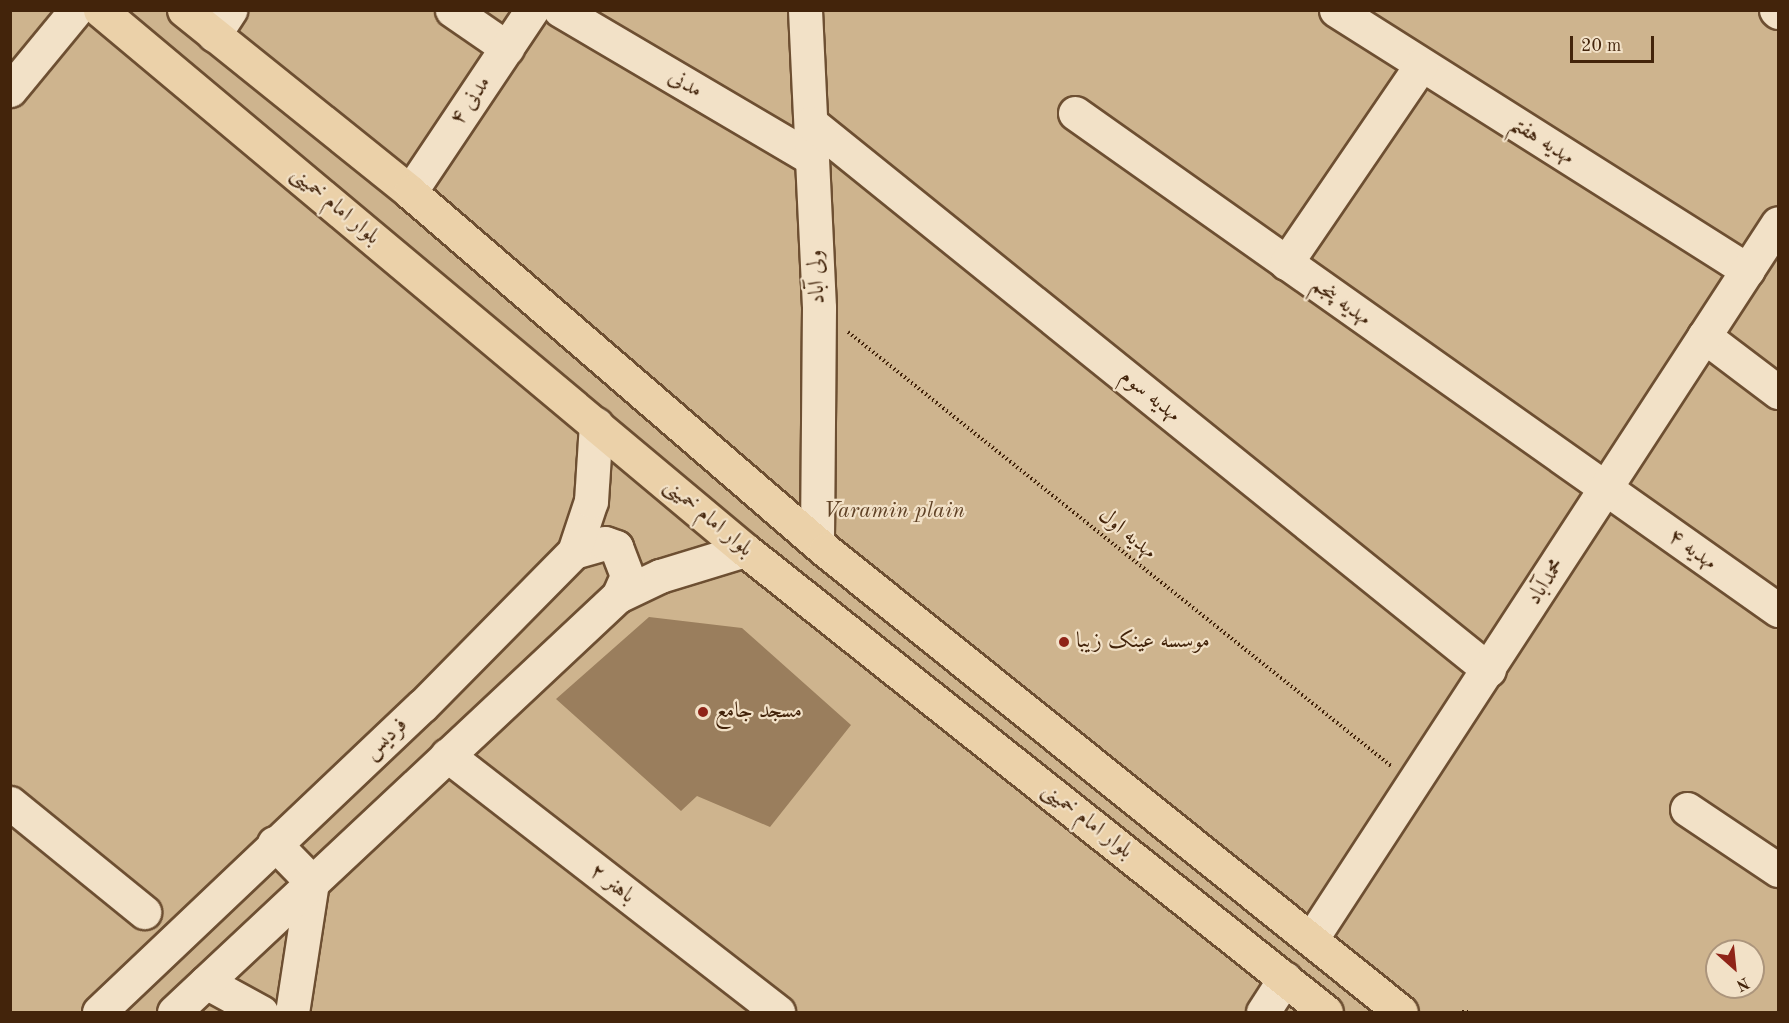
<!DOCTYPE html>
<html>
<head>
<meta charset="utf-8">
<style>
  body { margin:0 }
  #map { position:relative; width:1789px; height:1023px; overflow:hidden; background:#ebd1a9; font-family:"Old Standard TT",Amiri,serif }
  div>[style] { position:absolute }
  .green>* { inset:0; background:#ceb48e }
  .building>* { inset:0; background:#9a7e5d }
  .path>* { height:4px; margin-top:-2px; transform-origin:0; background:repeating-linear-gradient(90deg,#43240b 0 1.5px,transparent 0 4.5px) }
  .roads { filter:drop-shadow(2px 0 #6d4f32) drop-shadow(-2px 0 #6d4f32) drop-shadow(0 2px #6d4f32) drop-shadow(0 -2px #6d4f32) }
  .minor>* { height:33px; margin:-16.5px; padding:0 16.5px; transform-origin:16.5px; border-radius:16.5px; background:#f2e1c7 }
  .major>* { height:33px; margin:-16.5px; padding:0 16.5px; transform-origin:16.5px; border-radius:16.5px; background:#ebd1a9 }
  .dots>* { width:16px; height:16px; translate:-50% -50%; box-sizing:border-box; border:3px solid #f2e1c7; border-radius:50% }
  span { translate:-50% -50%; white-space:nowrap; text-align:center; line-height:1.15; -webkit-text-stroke:4.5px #f2e1c7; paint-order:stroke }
  .street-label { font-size:22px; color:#43240b }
  .park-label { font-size:22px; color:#5f4125; font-style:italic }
  .poi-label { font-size:22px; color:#43240b }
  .left { translate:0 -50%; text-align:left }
  .frame { position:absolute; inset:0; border:12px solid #43240b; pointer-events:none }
  .north { position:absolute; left:1705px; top:939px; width:60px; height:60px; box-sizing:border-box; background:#f2e1c7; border:2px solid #ac957c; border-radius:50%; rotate:153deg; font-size:16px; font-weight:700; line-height:24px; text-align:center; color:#43240b }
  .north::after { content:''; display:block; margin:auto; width:21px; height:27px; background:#8f2418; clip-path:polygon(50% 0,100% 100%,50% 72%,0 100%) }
  .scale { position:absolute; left:1570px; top:36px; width:84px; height:27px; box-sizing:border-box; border:3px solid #43240b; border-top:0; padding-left:8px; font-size:18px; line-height:21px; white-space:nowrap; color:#43240b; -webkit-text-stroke:4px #f2e1c7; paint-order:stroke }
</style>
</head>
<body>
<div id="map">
  <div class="green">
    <i style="clip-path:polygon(evenodd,10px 11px,1778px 11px,1778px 1012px,11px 1012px,10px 11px,1717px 951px,1753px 951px,1753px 987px,1717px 987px,1717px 951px)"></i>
  </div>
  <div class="building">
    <i style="clip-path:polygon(649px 617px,742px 628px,851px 725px,770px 827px,697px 796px,681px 811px,556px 699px)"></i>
  </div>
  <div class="path">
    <i style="left:848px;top:332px;width:695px;rotate:38.63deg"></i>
    <i style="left:1462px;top:1012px;width:6px"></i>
  </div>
  <div class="roads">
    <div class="minor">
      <i style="left:452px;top:10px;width:67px;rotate:34.6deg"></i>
      <i style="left:560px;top:10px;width:291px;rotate:30.5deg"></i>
      <i style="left:805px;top:10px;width:298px;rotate:87.3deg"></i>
      <i style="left:819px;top:308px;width:235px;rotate:90.5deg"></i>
      <i style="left:1336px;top:10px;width:487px;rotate:32.3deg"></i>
      <i style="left:1776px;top:10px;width:3px;rotate:45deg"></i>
      <i style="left:214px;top:35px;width:30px;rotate:-57deg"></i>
      <i style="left:10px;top:90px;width:104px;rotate:-50.5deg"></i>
      <i style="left:1075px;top:113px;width:861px;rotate:35.26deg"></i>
      <i style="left:811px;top:123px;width:871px;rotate:38.9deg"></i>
      <i style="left:410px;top:192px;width:219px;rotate:-56.2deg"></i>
      <i style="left:1286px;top:263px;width:240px;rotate:-55.7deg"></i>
      <i style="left:1704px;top:336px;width:93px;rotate:37.1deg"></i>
      <i style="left:574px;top:552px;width:32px;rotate:-16deg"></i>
      <i style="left:605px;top:543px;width:12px;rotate:20deg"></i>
      <i style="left:616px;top:547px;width:31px;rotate:69deg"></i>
      <i style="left:627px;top:576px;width:22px;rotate:114deg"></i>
      <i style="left:447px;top:755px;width:419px;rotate:37.8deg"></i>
      <i style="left:10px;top:803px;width:173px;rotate:39.1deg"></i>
      <i style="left:1687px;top:809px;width:110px;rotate:33.8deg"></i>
      <i style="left:274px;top:843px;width:54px;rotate:45.7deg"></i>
      <i style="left:312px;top:882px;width:132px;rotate:98.7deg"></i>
      <i style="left:1312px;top:938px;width:853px;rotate:-56.91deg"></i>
      <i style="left:206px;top:982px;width:63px;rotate:28.6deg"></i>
      <i style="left:99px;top:1012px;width:445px;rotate:-43.5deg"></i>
      <i style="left:422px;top:706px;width:216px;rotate:-45.4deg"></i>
      <i style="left:574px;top:552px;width:54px;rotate:-71.6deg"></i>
      <i style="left:591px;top:501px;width:77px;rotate:-86.3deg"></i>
      <i style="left:174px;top:1012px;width:608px;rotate:-43.14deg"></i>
      <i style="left:618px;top:596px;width:47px;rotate:-25.5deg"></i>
      <i style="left:660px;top:576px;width:89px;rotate:-17deg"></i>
      <i style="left:1263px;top:1012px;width:40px;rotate:-57.1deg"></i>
    </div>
    <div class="major">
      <i style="left:100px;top:10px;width:841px;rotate:39.94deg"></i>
      <i style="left:745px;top:550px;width:742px;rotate:38.49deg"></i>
      <i style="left:184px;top:10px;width:290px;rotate:38.8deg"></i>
      <i style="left:410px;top:192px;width:548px;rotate:40.78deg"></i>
      <i style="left:825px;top:550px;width:738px;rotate:38.73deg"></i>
    </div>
  </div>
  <div class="dots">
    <i style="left:1064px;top:642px;background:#8f2418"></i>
    <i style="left:703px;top:712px;background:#8f2418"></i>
  </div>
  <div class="street-label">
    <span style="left:685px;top:84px;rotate:30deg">مدنی</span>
    <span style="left:471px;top:101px;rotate:-56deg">مدنی ۴</span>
    <span style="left:1542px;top:141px;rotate:32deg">مهدیه هفتم</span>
    <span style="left:335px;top:206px;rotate:40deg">بلوار امام خمینی</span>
    <span style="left:817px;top:277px;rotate:-93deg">ولی آباد</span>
    <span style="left:1341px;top:302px;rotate:35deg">مهدیه پنجم</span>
    <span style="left:1150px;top:396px;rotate:39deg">مهدیه سوم</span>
    <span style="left:708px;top:518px;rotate:40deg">بلوار امام خمینی</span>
    <span style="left:1127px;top:534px;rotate:39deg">مهدیه اول</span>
    <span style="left:1692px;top:550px;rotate:35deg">مهدیه ۴</span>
    <span style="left:1546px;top:582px;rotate:-57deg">محمدآباد</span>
    <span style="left:386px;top:739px;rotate:-43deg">فردیس</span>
    <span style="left:1087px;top:821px;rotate:38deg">بلوار امام خمینی</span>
    <span style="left:612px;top:884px;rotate:38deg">باهنر ۲</span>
  </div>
  <div class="park-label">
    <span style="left:894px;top:512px">Varamin plain</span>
  </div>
  <div class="poi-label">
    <span class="left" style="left:1076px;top:642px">موسسه عینک زیبا</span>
    <span class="left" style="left:715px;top:712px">مسجد جامع</span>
  </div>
  <div class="frame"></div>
  <div class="north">N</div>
  <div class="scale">20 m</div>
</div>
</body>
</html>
